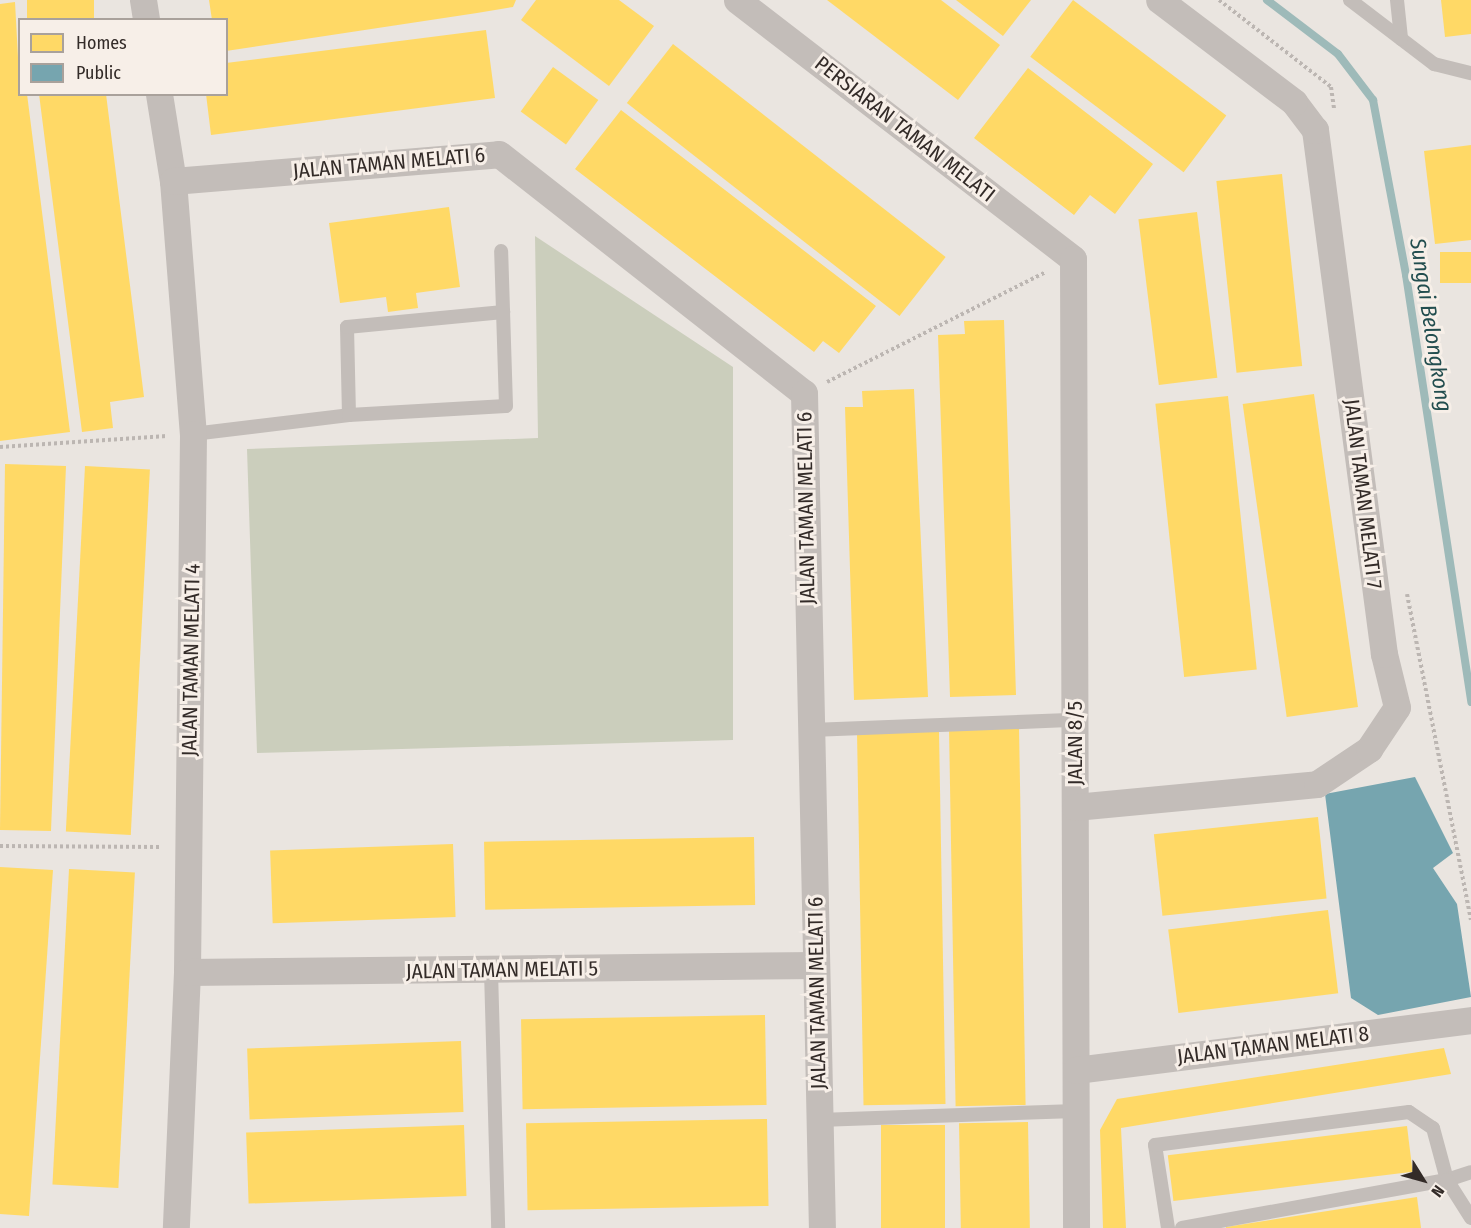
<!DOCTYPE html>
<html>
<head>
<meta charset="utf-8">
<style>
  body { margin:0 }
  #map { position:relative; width:1471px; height:1228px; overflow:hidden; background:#eae5e0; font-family:"Fira Sans Condensed",sans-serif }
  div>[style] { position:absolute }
  .green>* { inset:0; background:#cbcebc }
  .homes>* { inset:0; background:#ffd966; transform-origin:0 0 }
  .public>* { inset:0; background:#76a5af }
  .stream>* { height:8px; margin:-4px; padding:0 4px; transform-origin:4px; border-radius:4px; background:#9ebab9 }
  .path>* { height:4px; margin-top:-2px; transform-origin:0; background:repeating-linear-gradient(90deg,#bcb6b2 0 3px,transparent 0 6px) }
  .lane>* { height:14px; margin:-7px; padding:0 7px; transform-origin:7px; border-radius:7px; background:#c3bdb9 }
  .street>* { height:27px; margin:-13.5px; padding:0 13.5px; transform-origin:13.5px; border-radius:13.5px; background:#c3bdb9 }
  span { translate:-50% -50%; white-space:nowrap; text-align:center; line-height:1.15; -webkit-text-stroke:6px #f7efe8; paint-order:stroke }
  .street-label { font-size:21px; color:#332b28 }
  .water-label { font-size:22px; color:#234e4f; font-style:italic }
  .legend { position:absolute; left:18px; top:18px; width:210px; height:78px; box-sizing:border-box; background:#f7efe8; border:2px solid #a9a19b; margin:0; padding:8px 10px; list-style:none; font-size:18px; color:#332b28 }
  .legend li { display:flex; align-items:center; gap:12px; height:30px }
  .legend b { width:30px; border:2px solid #a9a19b }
  .north { position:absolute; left:1393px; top:1150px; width:60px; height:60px; -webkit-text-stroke:4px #f7efe8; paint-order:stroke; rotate:127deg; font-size:16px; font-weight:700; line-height:24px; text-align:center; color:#332b28 }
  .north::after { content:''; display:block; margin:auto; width:21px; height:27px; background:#332b28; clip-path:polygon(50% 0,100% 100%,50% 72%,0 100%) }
</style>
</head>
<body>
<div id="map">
  <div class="green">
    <i style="clip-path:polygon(535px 236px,733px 367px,733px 740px,257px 753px,247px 449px,538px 438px)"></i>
  </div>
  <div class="homes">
    <i style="left:27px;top:0;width:67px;height:20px"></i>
    <i style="clip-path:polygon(209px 0,516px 0,513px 7px,477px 13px,226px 51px,226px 20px,212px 20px)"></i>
    <i style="clip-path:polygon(536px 0,619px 0,654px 26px,609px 86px,521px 20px)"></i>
    <i style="clip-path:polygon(827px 0,941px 0,1000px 45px,958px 100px)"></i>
    <i style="clip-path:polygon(956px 0,1031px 0,1003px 36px)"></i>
    <i style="left:1073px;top:0;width:192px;height:71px;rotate:37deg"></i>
    <i style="clip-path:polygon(1441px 0,1471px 0,1471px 34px,1445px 37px)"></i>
    <i style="clip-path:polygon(15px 2px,20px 94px,27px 94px,70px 432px,0 441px,0 4px)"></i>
    <i style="clip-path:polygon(486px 30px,495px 98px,211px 135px,206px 94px,226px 94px,226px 63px)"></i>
    <i style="left:673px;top:44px;width:346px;height:75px;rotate:38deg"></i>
    <i style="left:553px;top:67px;width:56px;height:55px;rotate:36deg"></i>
    <i style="clip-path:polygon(1028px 68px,1153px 164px,1115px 214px,1090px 195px,1074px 215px,974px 138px)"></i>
    <i style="clip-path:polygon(39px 94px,106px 94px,144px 397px,110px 402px,113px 428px,82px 432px)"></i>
    <i style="clip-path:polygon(621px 110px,876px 306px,839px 353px,823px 341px,814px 352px,575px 169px)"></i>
    <i style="clip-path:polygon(1471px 145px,1471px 240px,1435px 244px,1424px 151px)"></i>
    <i style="left:1282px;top:174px;width:193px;height:66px;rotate:84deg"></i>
    <i style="clip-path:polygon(449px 207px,460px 287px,416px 293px,418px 308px,388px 312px,386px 297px,340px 303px,329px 223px)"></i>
    <i style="left:1197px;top:212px;width:167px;height:59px;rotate:83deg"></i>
    <i style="left:1471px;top:252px;width:31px;height:31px;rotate:90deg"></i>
    <i style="clip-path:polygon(1004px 320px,1016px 695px,950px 697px,938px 335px,965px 334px,964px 321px)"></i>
    <i style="clip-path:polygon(914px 389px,928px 697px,854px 700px,845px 407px,863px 407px,862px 391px)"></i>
    <i style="left:1314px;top:394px;width:316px;height:72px;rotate:82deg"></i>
    <i style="left:1228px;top:396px;width:275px;height:73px;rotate:84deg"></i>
    <i style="clip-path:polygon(5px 464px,66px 466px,51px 831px,0 830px)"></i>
    <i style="left:85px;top:466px;width:65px;height:366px;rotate:3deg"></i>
    <i style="left:1019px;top:727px;width:378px;height:70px;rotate:89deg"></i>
    <i style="left:939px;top:731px;width:373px;height:82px;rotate:89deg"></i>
    <i style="left:1318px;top:817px;width:82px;height:165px;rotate:84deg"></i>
    <i style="left:754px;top:837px;width:68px;height:270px;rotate:89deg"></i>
    <i style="left:453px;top:844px;width:73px;height:183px;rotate:88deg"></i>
    <i style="clip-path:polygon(0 867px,53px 870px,29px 1216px,0 1214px)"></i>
    <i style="left:69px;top:869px;width:66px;height:316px;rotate:3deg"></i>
    <i style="left:1328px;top:910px;width:84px;height:161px;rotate:83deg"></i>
    <i style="left:765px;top:1015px;width:90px;height:244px;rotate:89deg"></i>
    <i style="left:461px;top:1041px;width:71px;height:214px;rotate:88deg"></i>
    <i style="clip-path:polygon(1444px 1048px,1451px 1074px,1121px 1128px,1126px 1228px,1103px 1228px,1100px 1130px,1117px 1099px)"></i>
    <i style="left:767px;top:1119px;width:87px;height:241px;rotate:89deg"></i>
    <i style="left:1028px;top:1122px;width:106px;height:69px;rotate:89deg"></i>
    <i style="left:464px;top:1125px;width:71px;height:218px;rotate:88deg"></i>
    <i style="left:881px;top:1125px;width:64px;height:103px"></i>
    <i style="left:1407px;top:1126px;width:46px;height:241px;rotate:83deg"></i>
    <i style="clip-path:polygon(1417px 1197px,1421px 1228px,1226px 1228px,1226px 1227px)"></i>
  </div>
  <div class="public">
    <i style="clip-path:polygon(1415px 777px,1453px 853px,1433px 868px,1457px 904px,1471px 997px,1378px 1015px,1351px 998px,1325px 794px)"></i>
  </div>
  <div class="stream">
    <i style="left:1267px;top:0;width:89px;rotate:37.3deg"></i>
    <i style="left:1338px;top:54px;width:58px;rotate:52.7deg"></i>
    <i style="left:1373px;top:100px;width:178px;rotate:79.3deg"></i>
    <i style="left:1406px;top:275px;width:432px;rotate:81.3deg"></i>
  </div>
  <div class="path">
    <i style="left:1219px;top:0;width:142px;rotate:37.8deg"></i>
    <i style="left:1331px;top:87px;width:22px;rotate:82deg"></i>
    <i style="left:827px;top:382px;width:245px;rotate:-26.7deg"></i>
    <i style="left:0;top:447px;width:167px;rotate:-3.8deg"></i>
    <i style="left:1407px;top:594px;width:332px;rotate:78.9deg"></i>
    <i style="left:0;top:846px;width:161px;rotate:0.4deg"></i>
  </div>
  <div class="lane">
    <i style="left:1350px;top:0;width:106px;rotate:37.3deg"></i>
    <i style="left:1434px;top:64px;width:38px;rotate:14deg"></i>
    <i style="left:1397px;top:0;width:39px;rotate:84deg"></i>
    <i style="left:349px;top:415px;width:88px;rotate:-91.3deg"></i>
    <i style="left:347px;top:327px;width:157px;rotate:-5.5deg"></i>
    <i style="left:193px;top:434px;width:157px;rotate:-6.9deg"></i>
    <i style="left:349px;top:415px;width:157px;rotate:-3.3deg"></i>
    <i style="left:506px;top:406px;width:155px;rotate:-91.8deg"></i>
    <i style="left:811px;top:730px;width:264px;rotate:-2.2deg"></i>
    <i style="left:491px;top:971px;width:257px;rotate:88.4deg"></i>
    <i style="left:819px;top:1120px;width:257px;rotate:-2deg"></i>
    <i style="left:1168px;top:1228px;width:84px;rotate:-98.9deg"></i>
    <i style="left:1155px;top:1145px;width:256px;rotate:-7.4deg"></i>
    <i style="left:1409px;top:1112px;width:29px;rotate:34deg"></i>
    <i style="left:1433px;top:1128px;width:54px;rotate:74.9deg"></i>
    <i style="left:1447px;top:1180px;width:25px;rotate:-18deg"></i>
    <i style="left:1182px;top:1228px;width:269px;rotate:-10.3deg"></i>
    <i style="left:1447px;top:1180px;width:45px;rotate:57.7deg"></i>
  </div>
  <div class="street">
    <i style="left:143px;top:0;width:20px;rotate:81deg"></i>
    <i style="left:737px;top:0;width:424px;rotate:37.6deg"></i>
    <i style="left:1073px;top:259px;width:969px;rotate:89.82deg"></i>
    <i style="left:159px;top:94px;width:88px;rotate:80.9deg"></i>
    <i style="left:173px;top:181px;width:254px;rotate:85.5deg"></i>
    <i style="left:193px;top:434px;width:538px;rotate:90.64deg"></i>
    <i style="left:187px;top:972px;width:256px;rotate:92.5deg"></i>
    <i style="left:173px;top:181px;width:327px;rotate:-4.7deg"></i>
    <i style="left:499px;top:154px;width:387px;rotate:38.1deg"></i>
    <i style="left:804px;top:393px;width:835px;rotate:88.77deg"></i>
    <i style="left:1075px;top:807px;width:243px;rotate:-5.4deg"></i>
    <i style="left:1317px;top:784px;width:63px;rotate:-33.9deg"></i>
    <i style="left:1369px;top:749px;width:50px;rotate:-56.3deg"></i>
    <i style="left:1397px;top:707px;width:55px;rotate:-103.8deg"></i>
    <i style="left:1384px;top:654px;width:529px;rotate:-97.5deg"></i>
    <i style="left:1315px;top:130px;width:35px;rotate:-127deg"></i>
    <i style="left:1294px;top:102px;width:169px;rotate:-142.9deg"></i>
    <i style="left:187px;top:972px;width:629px;rotate:-0.64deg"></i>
    <i style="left:1076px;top:1070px;width:398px;rotate:-7.2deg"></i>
  </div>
  <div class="street-label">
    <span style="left:905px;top:129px;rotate:38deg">PERSIARAN TAMAN MELATI</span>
    <span style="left:389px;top:163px;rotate:-5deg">JALAN TAMAN MELATI 6</span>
    <span style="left:1363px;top:494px;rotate:83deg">JALAN TAMAN MELATI 7</span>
    <span style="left:806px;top:508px;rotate:-91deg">JALAN TAMAN MELATI 6</span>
    <span style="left:191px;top:660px;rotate:-89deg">JALAN TAMAN MELATI 4</span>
    <span style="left:1075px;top:743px;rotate:-90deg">JALAN 8/5</span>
    <span style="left:502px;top:970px;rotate:-1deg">JALAN TAMAN MELATI 5</span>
    <span style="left:817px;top:993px;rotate:-91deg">JALAN TAMAN MELATI 6</span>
    <span style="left:1273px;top:1045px;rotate:-7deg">JALAN TAMAN MELATI 8</span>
  </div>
  <div class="water-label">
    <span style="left:1431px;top:325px;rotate:81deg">Sungai Belongkong</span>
  </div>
  <ul class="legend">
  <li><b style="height:16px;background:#ffd966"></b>Homes</li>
  <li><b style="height:16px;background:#76a5af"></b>Public</li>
  </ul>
  <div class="north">N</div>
</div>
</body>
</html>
